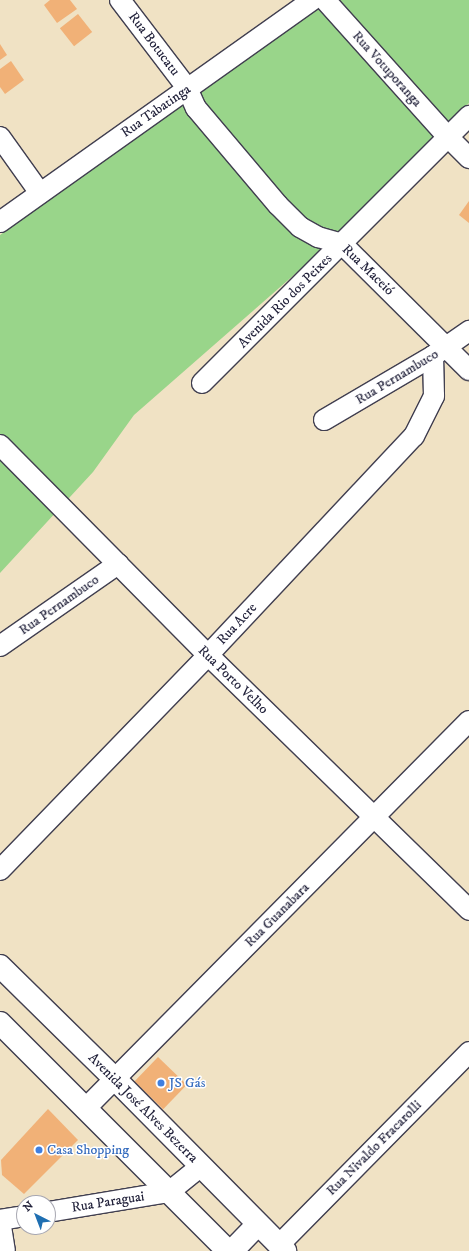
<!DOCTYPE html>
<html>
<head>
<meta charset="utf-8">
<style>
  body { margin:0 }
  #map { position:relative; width:469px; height:1251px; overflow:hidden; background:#f0e2c4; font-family:"IM FELL DW Pica",serif }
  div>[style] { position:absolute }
  .green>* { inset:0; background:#99d58a }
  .building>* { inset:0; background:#f1b177; transform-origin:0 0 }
  .roads { filter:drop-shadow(1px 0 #413f50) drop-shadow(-1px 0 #413f50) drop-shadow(0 1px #413f50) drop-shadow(0 -1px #413f50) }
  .minor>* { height:20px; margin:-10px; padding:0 10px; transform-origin:10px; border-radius:10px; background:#fff }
  .tertiary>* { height:22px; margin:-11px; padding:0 11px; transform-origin:11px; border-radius:11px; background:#fff }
  .dots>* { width:11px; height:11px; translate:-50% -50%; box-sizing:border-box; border:2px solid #fff; border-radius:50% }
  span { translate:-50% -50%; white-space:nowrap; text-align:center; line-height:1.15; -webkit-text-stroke:3px #fff; paint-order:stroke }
  .street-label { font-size:14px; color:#22223b }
  .shop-label { font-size:14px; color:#366cbe }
  .left { translate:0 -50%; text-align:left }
  .north { position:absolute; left:16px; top:1195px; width:40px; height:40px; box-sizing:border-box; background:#fff; border:1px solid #a7a7b1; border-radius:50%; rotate:318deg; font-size:11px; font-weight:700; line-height:16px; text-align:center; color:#22223b }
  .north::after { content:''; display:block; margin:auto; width:14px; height:18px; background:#1f6fb2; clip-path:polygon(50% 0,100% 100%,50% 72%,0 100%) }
</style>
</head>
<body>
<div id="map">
  <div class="green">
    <i style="clip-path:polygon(328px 0,469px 0,469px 103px,327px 246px,134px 415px,93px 472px,0 573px,0 235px)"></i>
  </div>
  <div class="building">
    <i style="clip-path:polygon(50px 0,70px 0,77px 9px,57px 23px,44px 5px)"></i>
    <i style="left:78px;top:14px;width:23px;height:23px;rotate:52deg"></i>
    <i style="clip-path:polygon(0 44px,7px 55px,0 60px)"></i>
    <i style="clip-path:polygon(11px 61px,24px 80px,5px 94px,0 87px,0 69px)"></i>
    <i style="clip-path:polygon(469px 201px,469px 223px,459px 215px)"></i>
    <i style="left:158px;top:1057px;width:40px;height:34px;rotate:44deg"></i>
    <i style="clip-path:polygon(48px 1109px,78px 1140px,24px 1194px,2px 1175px,1px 1160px)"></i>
  </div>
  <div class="roads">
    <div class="minor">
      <i style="left:120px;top:0;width:111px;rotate:52.7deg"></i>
      <i style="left:187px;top:88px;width:22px;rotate:66deg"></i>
      <i style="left:196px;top:108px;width:127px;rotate:49.8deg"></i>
      <i style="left:278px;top:205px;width:31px;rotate:45deg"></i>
      <i style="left:300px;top:227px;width:21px;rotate:29deg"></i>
      <i style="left:318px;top:237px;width:25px;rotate:16deg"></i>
      <i style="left:342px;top:244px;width:179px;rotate:44.8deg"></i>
      <i style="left:325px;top:0;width:184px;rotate:48.1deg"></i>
      <i style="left:448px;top:137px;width:30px;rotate:45deg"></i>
      <i style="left:0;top:137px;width:69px;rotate:54.5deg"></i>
      <i style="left:0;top:222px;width:383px;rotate:-35.4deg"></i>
      <i style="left:202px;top:383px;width:378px;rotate:-45deg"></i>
      <i style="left:324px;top:420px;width:126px;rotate:-30.4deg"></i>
      <i style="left:433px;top:356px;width:44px;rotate:-34.8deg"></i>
      <i style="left:0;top:445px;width:296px;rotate:45.3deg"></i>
      <i style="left:208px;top:655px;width:365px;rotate:44.3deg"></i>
      <i style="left:0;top:646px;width:144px;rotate:-34.8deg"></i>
      <i style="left:0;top:870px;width:299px;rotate:-45.9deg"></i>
      <i style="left:208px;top:655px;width:301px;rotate:-46.8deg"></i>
      <i style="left:414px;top:436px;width:45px;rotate:-63.4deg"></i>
      <i style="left:434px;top:396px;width:40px;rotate:-91.4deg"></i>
      <i style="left:85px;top:1109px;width:546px;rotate:-45.3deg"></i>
      <i style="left:48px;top:1212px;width:123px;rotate:-9.4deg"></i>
      <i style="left:169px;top:1192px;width:41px;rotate:-39.1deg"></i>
      <i style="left:0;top:1220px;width:31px;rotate:81deg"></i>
      <i style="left:0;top:1220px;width:24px;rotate:-9deg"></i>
      <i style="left:279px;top:1245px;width:271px;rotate:-45.4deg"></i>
    </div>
    <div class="tertiary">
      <i style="left:0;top:966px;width:161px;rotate:44.5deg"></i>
      <i style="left:115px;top:1079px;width:242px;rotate:45.3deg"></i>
      <i style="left:0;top:1023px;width:322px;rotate:45deg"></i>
      <i style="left:232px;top:1251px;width:36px;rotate:-46deg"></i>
    </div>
  </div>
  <div class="dots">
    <i style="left:161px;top:1083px;background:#3f7fe0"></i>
    <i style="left:39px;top:1150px;background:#3f7fe0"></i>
  </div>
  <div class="street-label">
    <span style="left:154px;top:44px;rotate:53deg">Rua Botucatu</span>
    <span style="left:387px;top:69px;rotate:48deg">Rua Votuporanga</span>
    <span style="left:156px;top:111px;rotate:-35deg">Rua Tabatinga</span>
    <span style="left:368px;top:270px;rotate:44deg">Rua Maceió</span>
    <span style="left:285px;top:301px;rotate:-45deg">Avenida Rio dos Peixes</span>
    <span style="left:397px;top:377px;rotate:-31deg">Rua Pernambuco</span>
    <span style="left:59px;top:605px;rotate:-35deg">Rua Pernambuco</span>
    <span style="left:237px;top:624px;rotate:-47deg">Rua Acre</span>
    <span style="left:233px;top:680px;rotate:44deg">Rua Porto Velho</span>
    <span style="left:277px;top:915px;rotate:-45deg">Rua Guanabara</span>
    <span style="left:143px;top:1108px;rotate:45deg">Avenida José Alves Bezerra</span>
    <span style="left:374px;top:1148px;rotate:-45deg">Rua Nivaldo Fracarolli</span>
    <span style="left:108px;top:1202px;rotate:-9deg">Rua Paraguai</span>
  </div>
  <div class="shop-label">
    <span class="left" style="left:169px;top:1083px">JS Gás</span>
    <span class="left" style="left:47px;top:1150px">Casa Shopping</span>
  </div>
  <div class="north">N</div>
</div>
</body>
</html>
